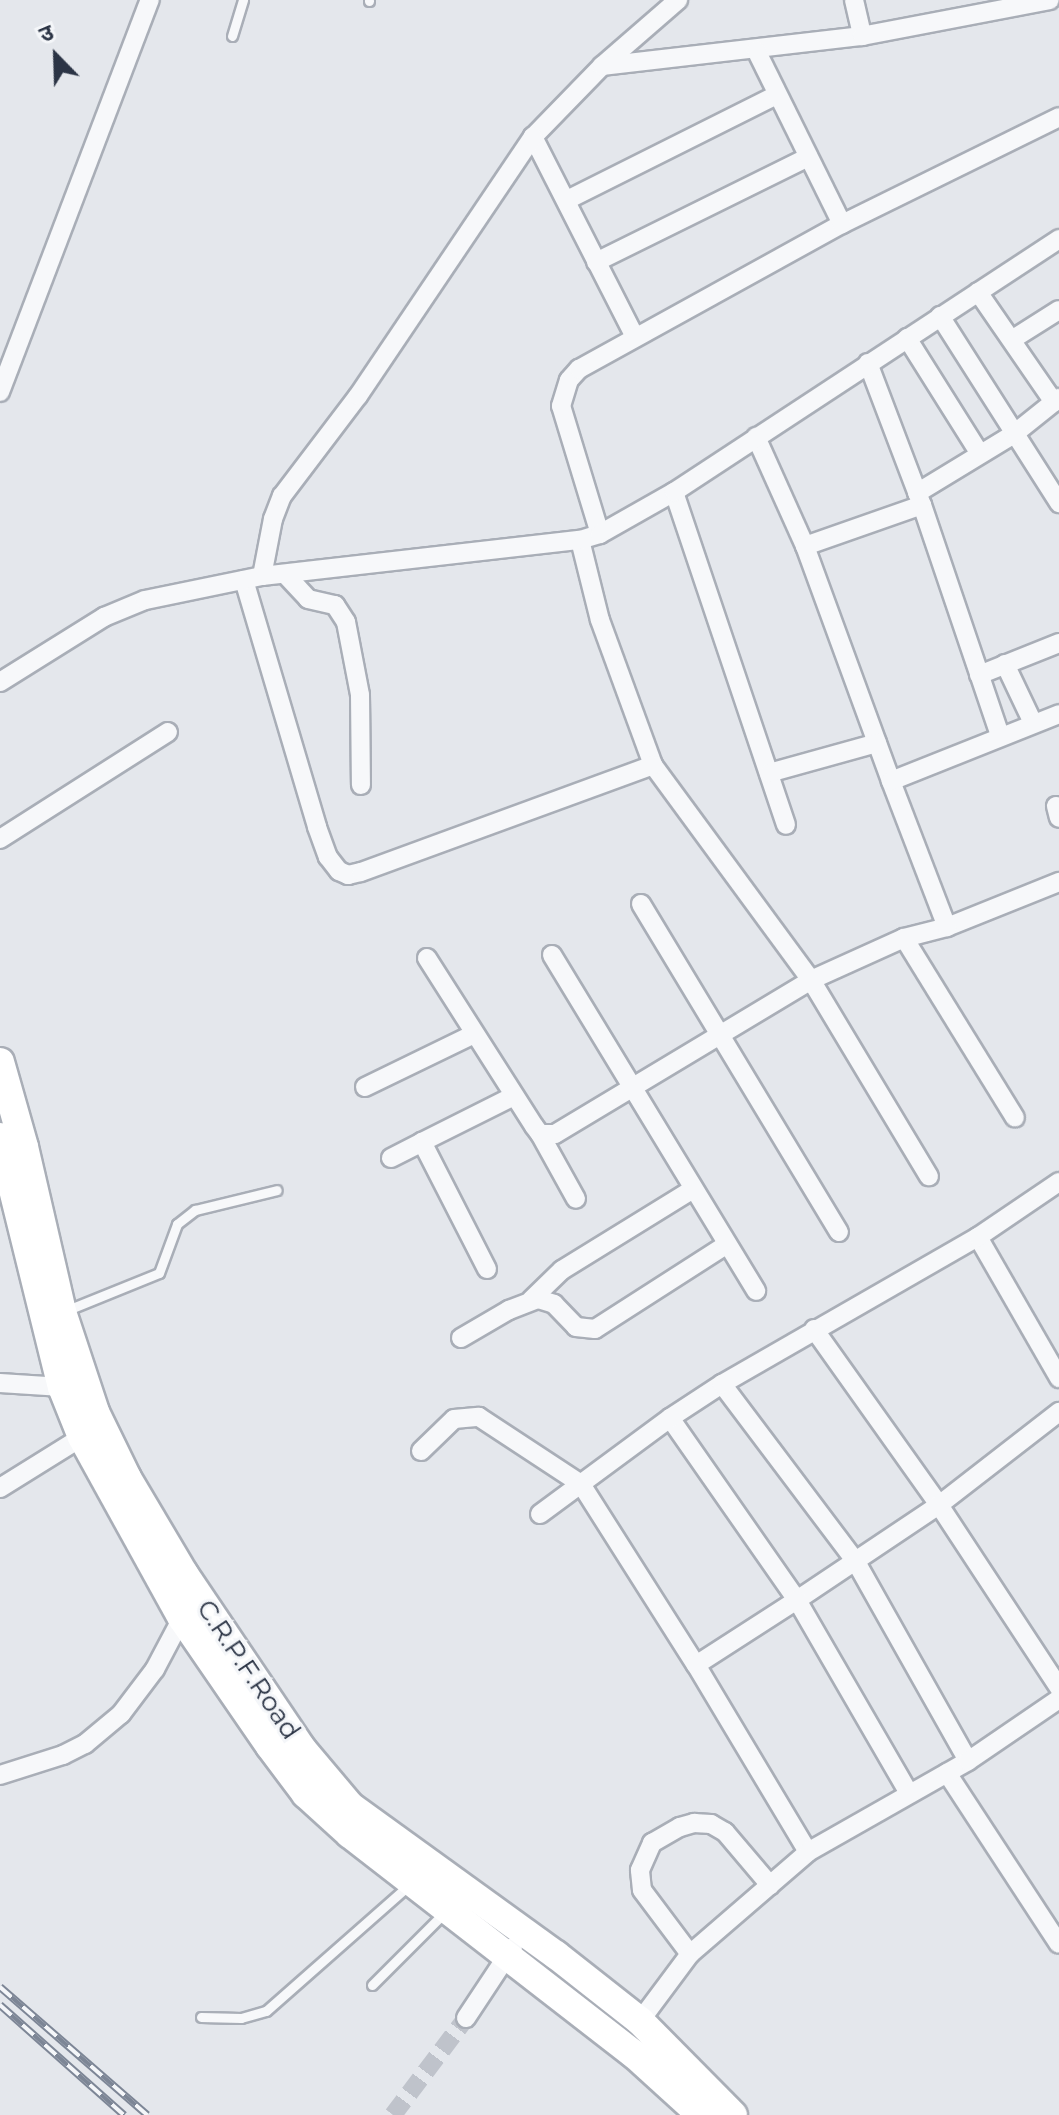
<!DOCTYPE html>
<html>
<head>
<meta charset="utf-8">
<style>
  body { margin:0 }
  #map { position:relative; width:1059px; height:2115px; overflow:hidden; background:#e4e7ec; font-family:Montserrat,"Noto Sans Devanagari",sans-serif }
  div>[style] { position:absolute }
  .minor-tunnel>* { height:18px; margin-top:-9px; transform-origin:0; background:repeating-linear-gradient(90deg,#bfc3cb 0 18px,transparent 0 27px) }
  .roads { filter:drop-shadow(2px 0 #a9aeb7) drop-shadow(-2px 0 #a9aeb7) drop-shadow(0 2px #a9aeb7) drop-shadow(0 -2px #a9aeb7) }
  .service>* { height:9px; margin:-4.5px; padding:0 4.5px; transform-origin:4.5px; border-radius:4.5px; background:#f7f8fa }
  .minor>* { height:18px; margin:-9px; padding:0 9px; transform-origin:9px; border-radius:9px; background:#f7f8fa }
  .primary>* { height:28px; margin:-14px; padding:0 14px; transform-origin:14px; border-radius:14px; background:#fff }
  .rail>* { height:8px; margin-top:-4px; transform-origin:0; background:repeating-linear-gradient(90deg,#f4f6f9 0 15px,#7d8696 0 30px); box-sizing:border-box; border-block:2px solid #7d8696 }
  span { translate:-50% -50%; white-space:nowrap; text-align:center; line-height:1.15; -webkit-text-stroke:6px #f4f6f9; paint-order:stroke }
  .street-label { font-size:26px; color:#2b3445 }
  .north { position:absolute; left:16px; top:16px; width:80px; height:80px; -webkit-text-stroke:6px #f4f6f9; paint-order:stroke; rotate:337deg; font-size:22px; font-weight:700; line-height:32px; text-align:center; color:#2b3445 }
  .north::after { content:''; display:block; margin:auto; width:28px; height:36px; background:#2b3445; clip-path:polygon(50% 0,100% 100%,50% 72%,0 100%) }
</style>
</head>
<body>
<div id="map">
  <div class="minor-tunnel">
    <i style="left:393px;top:2115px;width:121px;rotate:-53deg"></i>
  </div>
  <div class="roads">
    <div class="service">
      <i style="left:369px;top:1px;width:1px;rotate:-90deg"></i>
      <i style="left:232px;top:36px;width:38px;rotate:-73deg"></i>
      <i style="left:65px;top:1311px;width:101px;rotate:-22deg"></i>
      <i style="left:159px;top:1273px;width:52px;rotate:-69.8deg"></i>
      <i style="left:177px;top:1224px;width:23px;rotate:-38deg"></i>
      <i style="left:195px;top:1210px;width:84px;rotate:-13.7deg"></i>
      <i style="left:372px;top:1985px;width:105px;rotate:-45deg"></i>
      <i style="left:201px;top:2017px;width:40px;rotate:1.4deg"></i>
      <i style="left:241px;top:2018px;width:26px;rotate:-16deg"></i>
      <i style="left:266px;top:2011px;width:192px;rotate:-41.4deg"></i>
    </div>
    <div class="minor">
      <i style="left:854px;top:0;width:37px;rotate:77deg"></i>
      <i style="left:602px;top:66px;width:101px;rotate:-41deg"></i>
      <i style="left:567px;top:200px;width:235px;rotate:-26.6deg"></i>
      <i style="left:842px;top:224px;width:242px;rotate:-26.2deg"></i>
      <i style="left:596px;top:262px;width:237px;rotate:-26.3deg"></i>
      <i style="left:978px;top:292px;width:134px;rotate:55.4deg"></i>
      <i style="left:940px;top:316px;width:222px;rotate:57.5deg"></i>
      <i style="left:635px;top:337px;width:225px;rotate:-117deg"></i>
      <i style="left:533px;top:137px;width:99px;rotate:-45.8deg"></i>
      <i style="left:602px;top:66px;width:262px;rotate:-6.6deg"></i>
      <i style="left:862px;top:36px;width:191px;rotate:-10.8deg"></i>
      <i style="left:907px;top:338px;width:137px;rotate:57.8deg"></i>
      <i style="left:1013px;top:339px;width:54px;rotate:-32.2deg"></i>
      <i style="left:868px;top:363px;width:152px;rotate:69.2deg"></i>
      <i style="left:922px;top:505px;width:243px;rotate:71.3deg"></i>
      <i style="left:0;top:392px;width:420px;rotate:-69.1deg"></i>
      <i style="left:756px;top:437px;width:120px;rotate:65.8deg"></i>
      <i style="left:805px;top:546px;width:250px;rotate:69.9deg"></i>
      <i style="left:674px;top:492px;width:351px;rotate:71.4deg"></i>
      <i style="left:917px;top:493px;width:114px;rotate:-31.3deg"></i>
      <i style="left:1014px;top:434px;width:58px;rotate:-38.7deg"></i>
      <i style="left:600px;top:534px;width:134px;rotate:-106.9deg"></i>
      <i style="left:561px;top:406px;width:27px;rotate:-73deg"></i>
      <i style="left:569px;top:380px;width:15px;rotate:-48deg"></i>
      <i style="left:579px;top:369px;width:300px;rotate:-28.9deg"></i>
      <i style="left:842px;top:224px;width:194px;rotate:-116.3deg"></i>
      <i style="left:580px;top:540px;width:82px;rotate:76deg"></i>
      <i style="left:600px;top:620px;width:154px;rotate:69.9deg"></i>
      <i style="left:653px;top:765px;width:267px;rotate:53.7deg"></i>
      <i style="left:811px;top:980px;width:229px;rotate:59deg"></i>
      <i style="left:805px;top:546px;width:124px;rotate:-19.3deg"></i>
      <i style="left:285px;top:574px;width:34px;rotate:47deg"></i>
      <i style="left:308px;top:599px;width:28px;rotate:13deg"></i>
      <i style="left:335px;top:605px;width:20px;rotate:57deg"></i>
      <i style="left:346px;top:622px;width:74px;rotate:79.1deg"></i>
      <i style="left:360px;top:695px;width:90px;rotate:89.4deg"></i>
      <i style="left:262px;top:576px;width:58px;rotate:-79.1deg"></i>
      <i style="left:273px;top:519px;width:25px;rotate:-69deg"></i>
      <i style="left:282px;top:496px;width:126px;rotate:-52.8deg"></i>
      <i style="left:358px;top:396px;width:313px;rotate:-56deg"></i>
      <i style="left:244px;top:580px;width:258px;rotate:73.5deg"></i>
      <i style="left:317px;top:827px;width:32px;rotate:70deg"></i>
      <i style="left:328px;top:857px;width:18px;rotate:52deg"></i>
      <i style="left:339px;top:871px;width:10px;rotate:24deg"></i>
      <i style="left:348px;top:875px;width:13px;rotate:-13deg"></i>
      <i style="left:361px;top:872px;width:311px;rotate:-20.1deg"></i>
      <i style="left:1005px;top:664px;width:65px;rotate:64.6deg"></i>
      <i style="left:979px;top:675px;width:86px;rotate:-21.8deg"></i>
      <i style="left:0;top:682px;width:123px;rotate:-32deg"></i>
      <i style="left:104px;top:617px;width:44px;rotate:-22.5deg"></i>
      <i style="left:145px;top:600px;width:119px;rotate:-11.6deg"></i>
      <i style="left:262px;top:576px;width:320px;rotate:-6.5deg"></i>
      <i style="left:580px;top:540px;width:21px;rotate:-17deg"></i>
      <i style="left:600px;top:534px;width:85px;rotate:-29.6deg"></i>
      <i style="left:674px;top:492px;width:461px;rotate:-33.3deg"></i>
      <i style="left:769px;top:773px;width:112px;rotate:-15.5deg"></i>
      <i style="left:1056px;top:806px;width:12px;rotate:76deg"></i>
      <i style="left:0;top:839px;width:199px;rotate:-32.5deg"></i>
      <i style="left:641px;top:904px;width:383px;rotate:58.9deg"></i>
      <i style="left:947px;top:927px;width:121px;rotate:-21.9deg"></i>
      <i style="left:904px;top:938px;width:211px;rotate:58.3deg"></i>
      <i style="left:552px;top:955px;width:393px;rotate:58.7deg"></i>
      <i style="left:427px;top:958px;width:199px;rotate:57.5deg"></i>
      <i style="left:534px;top:1126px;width:10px;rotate:53deg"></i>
      <i style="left:540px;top:1134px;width:15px"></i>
      <i style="left:555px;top:1134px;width:299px;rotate:-31deg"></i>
      <i style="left:811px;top:980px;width:102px;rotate:-24.3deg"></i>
      <i style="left:904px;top:938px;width:44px;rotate:-14.3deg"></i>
      <i style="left:947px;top:927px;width:156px;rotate:-111deg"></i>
      <i style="left:891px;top:781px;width:181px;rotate:-21.7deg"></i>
      <i style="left:365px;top:1087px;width:121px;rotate:-25.9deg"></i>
      <i style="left:540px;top:1134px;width:74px;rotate:61deg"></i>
      <i style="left:391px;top:1158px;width:35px;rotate:-27deg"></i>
      <i style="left:978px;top:1237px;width:163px;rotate:60.1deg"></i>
      <i style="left:487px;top:1269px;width:143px;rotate:-117.1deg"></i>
      <i style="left:422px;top:1142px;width:103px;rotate:-26.6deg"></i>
      <i style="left:531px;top:1300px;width:43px;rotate:-44.1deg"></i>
      <i style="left:562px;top:1270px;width:154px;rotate:-31.7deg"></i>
      <i style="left:814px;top:1329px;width:216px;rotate:54.6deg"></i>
      <i style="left:939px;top:1505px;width:219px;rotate:56.7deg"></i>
      <i style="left:461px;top:1338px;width:56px;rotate:-30.3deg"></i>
      <i style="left:509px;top:1310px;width:31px;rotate:-21deg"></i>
      <i style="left:538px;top:1299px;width:17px;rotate:17deg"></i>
      <i style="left:554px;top:1304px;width:32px;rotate:46deg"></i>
      <i style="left:576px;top:1327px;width:19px;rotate:6deg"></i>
      <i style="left:595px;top:1329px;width:156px;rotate:-32.7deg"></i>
      <i style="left:0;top:1383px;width:62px;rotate:3.7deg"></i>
      <i style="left:722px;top:1384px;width:223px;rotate:53deg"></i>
      <i style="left:856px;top:1562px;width:228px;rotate:60.6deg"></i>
      <i style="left:670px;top:1418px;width:222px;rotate:55.1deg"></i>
      <i style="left:797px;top:1600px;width:171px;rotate:-33.8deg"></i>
      <i style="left:939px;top:1505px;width:152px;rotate:-37.8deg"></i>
      <i style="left:421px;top:1451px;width:46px;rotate:-44.1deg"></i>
      <i style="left:454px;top:1419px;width:25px;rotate:-5deg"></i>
      <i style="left:479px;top:1417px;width:122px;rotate:33.3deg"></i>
      <i style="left:581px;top:1484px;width:214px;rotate:57.6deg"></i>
      <i style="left:0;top:1488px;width:97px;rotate:-31.9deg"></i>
      <i style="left:540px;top:1514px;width:162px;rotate:-36.4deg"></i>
      <i style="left:670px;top:1418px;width:62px;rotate:-33.2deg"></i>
      <i style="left:722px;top:1384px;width:295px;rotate:-29.9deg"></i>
      <i style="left:978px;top:1237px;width:98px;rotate:-34.2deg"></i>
      <i style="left:947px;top:1773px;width:204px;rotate:56.8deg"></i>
      <i style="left:0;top:1775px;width:66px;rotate:-17.6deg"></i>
      <i style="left:63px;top:1755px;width:25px;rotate:-27deg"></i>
      <i style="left:85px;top:1744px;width:47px;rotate:-39.8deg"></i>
      <i style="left:121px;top:1714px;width:56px;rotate:-52.9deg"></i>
      <i style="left:155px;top:1669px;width:58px;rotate:-62.1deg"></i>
      <i style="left:808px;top:1852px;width:218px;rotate:-120.9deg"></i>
      <i style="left:696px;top:1665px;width:120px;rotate:-32.8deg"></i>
      <i style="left:797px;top:1600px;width:223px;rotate:59.9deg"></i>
      <i style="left:690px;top:1954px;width:80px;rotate:-126.9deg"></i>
      <i style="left:642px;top:1890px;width:20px;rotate:-96deg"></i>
      <i style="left:640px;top:1870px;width:30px;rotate:-66deg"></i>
      <i style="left:652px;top:1843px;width:32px;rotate:-30deg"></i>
      <i style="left:680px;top:1827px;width:15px;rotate:-16deg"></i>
      <i style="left:694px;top:1823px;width:17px;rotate:3deg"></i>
      <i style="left:711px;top:1824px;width:16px;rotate:30deg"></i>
      <i style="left:725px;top:1832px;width:70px;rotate:49.7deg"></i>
      <i style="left:466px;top:2018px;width:85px;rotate:-56.5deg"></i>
      <i style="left:640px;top:2021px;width:84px;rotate:-53.3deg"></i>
      <i style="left:690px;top:1954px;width:156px;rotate:-40.8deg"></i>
      <i style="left:808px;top:1852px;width:184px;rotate:-29.6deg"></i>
      <i style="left:968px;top:1761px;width:110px;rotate:-34.3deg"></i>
    </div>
    <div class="primary">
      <i style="left:0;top:1062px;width:88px;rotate:74.2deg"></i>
      <i style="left:24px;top:1147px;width:169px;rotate:77deg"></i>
      <i style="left:62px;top:1312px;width:105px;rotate:71.7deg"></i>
      <i style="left:95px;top:1412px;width:73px;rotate:64.1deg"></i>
      <i style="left:127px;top:1478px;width:112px;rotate:59.3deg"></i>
      <i style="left:184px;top:1574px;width:211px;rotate:56deg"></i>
      <i style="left:302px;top:1749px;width:75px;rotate:49.9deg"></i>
      <i style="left:350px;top:1806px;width:254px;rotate:35.9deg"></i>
      <i style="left:556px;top:1955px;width:107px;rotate:38.2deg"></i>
      <i style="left:640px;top:2021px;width:132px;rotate:45.3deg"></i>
      <i style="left:0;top:1137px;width:258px;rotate:76.1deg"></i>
      <i style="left:62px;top:1387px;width:54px;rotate:68.2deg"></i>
      <i style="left:82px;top:1437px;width:207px;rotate:61.1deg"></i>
      <i style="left:182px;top:1618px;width:155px;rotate:55.5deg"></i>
      <i style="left:270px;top:1746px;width:60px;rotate:53.1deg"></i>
      <i style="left:306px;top:1794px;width:59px;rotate:42.3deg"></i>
      <i style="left:350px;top:1834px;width:359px;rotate:37.8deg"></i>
      <i style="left:634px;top:2054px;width:91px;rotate:42.3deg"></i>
    </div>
  </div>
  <div class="rail">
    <i style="left:0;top:1987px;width:195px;rotate:41deg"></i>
    <i style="left:0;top:2005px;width:166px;rotate:41.6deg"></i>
  </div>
  <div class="street-label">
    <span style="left:248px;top:1670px;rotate:56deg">C.R.P.F.Road</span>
  </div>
  <div class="north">उ</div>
</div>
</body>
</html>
